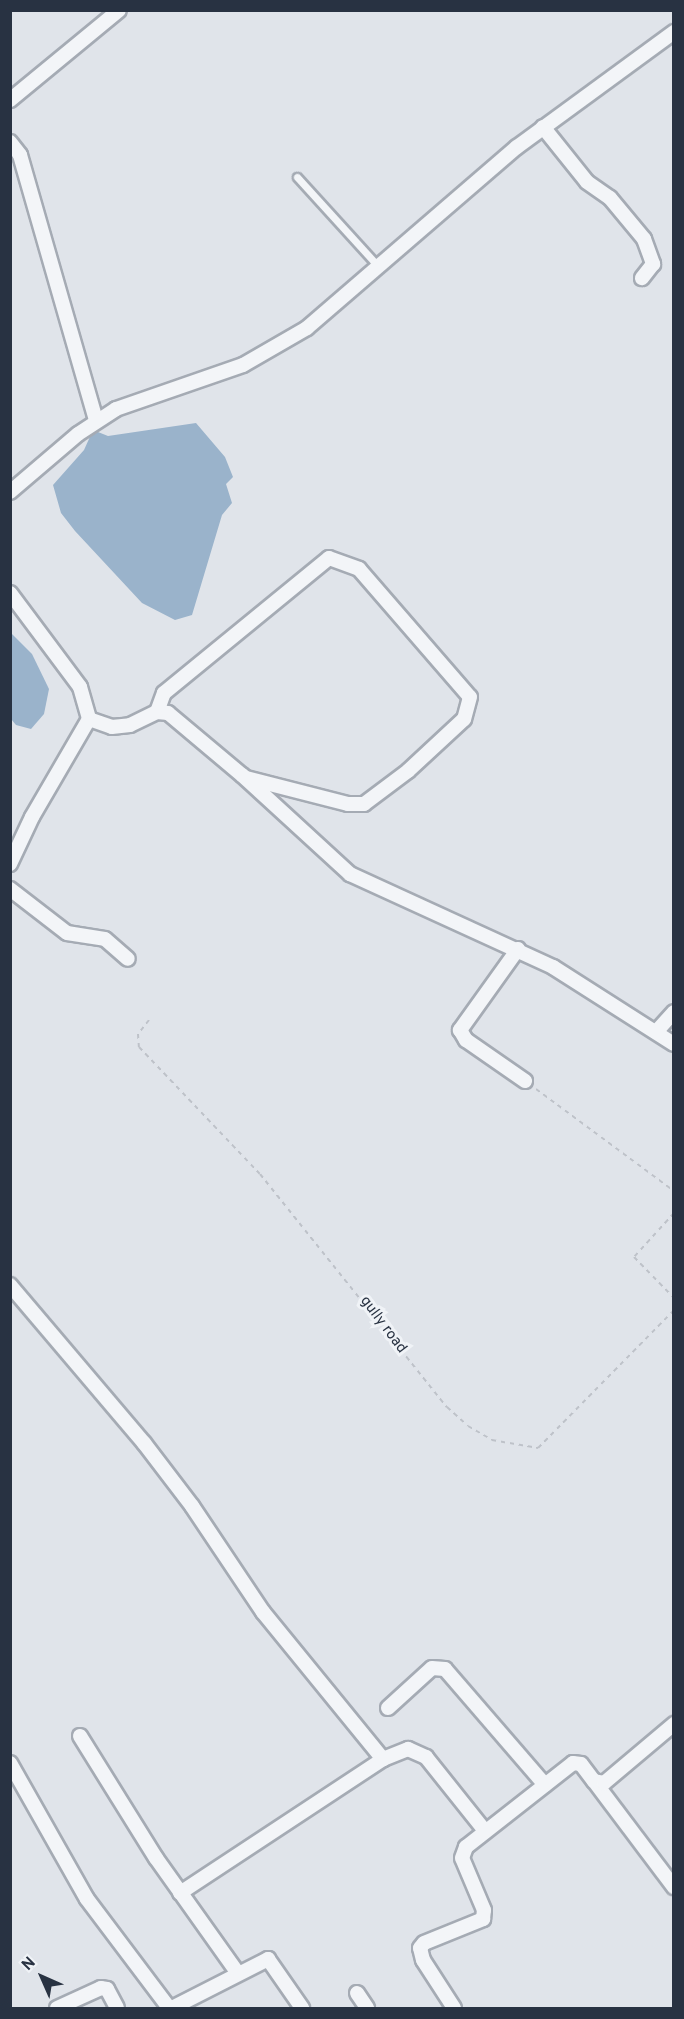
<!DOCTYPE html>
<html>
<head>
<meta charset="utf-8">
<style>
  body { margin:0 }
  #map { position:relative; width:684px; height:2019px; overflow:hidden; background:#e0e4ea; font-family:Overpass,sans-serif }
  div>[style] { position:absolute }
  .water>* { inset:0; background:#9ab3cb }
  .path>* { height:2px; margin-top:-1px; transform-origin:0; background:repeating-linear-gradient(90deg,#bec2c9 0 4.5px,transparent 0 9px) }
  .roads { filter:drop-shadow(2px 0 #a5abb4) drop-shadow(-2px 0 #a5abb4) drop-shadow(0 2px #a5abb4) drop-shadow(0 -2px #a5abb4) }
  .lane>* { height:7px; margin:-3.5px; padding:0 3.5px; transform-origin:3.5px; border-radius:3.5px; background:#f3f5f8 }
  .street>* { height:14px; margin:-7px; padding:0 7px; transform-origin:7px; border-radius:7px; background:#f3f5f8 }
  span { translate:-50% -50%; white-space:nowrap; text-align:center; line-height:1.15; -webkit-text-stroke:6px #f0f3f7; paint-order:stroke }
  .street-label { font-size:15px; color:#283242 }
  .frame { position:absolute; inset:0; border:12px solid #283242; pointer-events:none }
  .north { position:absolute; left:12px; top:1947px; width:60px; height:60px; -webkit-text-stroke:4px #f0f3f7; paint-order:stroke; rotate:315deg; font-size:16px; font-weight:700; line-height:24px; text-align:center; color:#283242 }
  .north::after { content:''; display:block; margin:auto; width:21px; height:27px; background:#283242; clip-path:polygon(50% 0,100% 100%,50% 72%,0 100%) }
</style>
</head>
<body>
<div id="map">
  <div class="water">
    <i style="clip-path:polygon(196px 423px,225px 457px,233px 477px,226px 484px,232px 503px,222px 515px,192px 615px,175px 620px,142px 603px,75px 531px,61px 513px,53px 485px,84px 450px,93px 430px,108px 436px)"></i>
    <i style="clip-path:polygon(11px 633px,32px 654px,49px 689px,44px 714px,31px 729px,16px 725px,11px 719px)"></i>
  </div>
  <div class="path">
    <i style="left:149px;top:1020px;width:18px;rotate:128deg"></i>
    <i style="left:138px;top:1034px;width:13px;rotate:86deg"></i>
    <i style="left:139px;top:1047px;width:175px;rotate:46.4deg"></i>
    <i style="left:260px;top:1174px;width:299px;rotate:51.3deg"></i>
    <i style="left:447px;top:1407px;width:28px;rotate:42deg"></i>
    <i style="left:468px;top:1426px;width:28px;rotate:30deg"></i>
    <i style="left:492px;top:1440px;width:47px;rotate:9.9deg"></i>
    <i style="left:538px;top:1448px;width:194px;rotate:-45.4deg"></i>
    <i style="left:536px;top:1089px;width:172px;rotate:36.5deg"></i>
    <i style="left:674px;top:1213px;width:59px;rotate:132.3deg"></i>
    <i style="left:634px;top:1257px;width:57px;rotate:45.7deg"></i>
  </div>
  <div class="roads">
    <div class="lane">
      <i style="left:297px;top:177px;width:122px;rotate:47.7deg"></i>
    </div>
    <div class="street">
      <i style="left:10px;top:100px;width:141px;rotate:-39.5deg"></i>
      <i style="left:543px;top:127px;width:70px;rotate:51.3deg"></i>
      <i style="left:587px;top:182px;width:28px;rotate:35deg"></i>
      <i style="left:610px;top:198px;width:53px;rotate:50.3deg"></i>
      <i style="left:644px;top:239px;width:27px;rotate:70deg"></i>
      <i style="left:653px;top:264px;width:18px;rotate:128deg"></i>
      <i style="left:10px;top:142px;width:16px;rotate:52deg"></i>
      <i style="left:20px;top:155px;width:276px;rotate:74deg"></i>
      <i style="left:10px;top:492px;width:89px;rotate:-40.5deg"></i>
      <i style="left:78px;top:434px;width:45px;rotate:-33.3deg"></i>
      <i style="left:116px;top:409px;width:134px;rotate:-19.1deg"></i>
      <i style="left:243px;top:365px;width:74px;rotate:-30deg"></i>
      <i style="left:307px;top:328px;width:277px;rotate:-40.8deg"></i>
      <i style="left:517px;top:147px;width:195px;rotate:-36.2deg"></i>
      <i style="left:10px;top:593px;width:117px;rotate:53.3deg"></i>
      <i style="left:80px;top:687px;width:33px;rotate:74deg"></i>
      <i style="left:89px;top:719px;width:113px;rotate:120.2deg"></i>
      <i style="left:32px;top:817px;width:52px;rotate:115.1deg"></i>
      <i style="left:157px;top:712px;width:20px;rotate:-70deg"></i>
      <i style="left:164px;top:693px;width:213px;rotate:-39.3deg"></i>
      <i style="left:329px;top:558px;width:32px;rotate:20deg"></i>
      <i style="left:359px;top:569px;width:169px;rotate:49.1deg"></i>
      <i style="left:470px;top:697px;width:23px;rotate:105deg"></i>
      <i style="left:464px;top:719px;width:76px;rotate:137.1deg"></i>
      <i style="left:408px;top:771px;width:55px;rotate:143.1deg"></i>
      <i style="left:364px;top:804px;width:16px;rotate:180deg"></i>
      <i style="left:348px;top:804px;width:105px;rotate:-165.7deg"></i>
      <i style="left:89px;top:719px;width:24px;rotate:19deg"></i>
      <i style="left:112px;top:727px;width:18px;rotate:-6deg"></i>
      <i style="left:130px;top:725px;width:30px;rotate:-26deg"></i>
      <i style="left:157px;top:712px;width:11px;rotate:5deg"></i>
      <i style="left:168px;top:713px;width:97px;rotate:40deg"></i>
      <i style="left:242px;top:775px;width:147px;rotate:42.5deg"></i>
      <i style="left:350px;top:874px;width:223px;rotate:24.6deg"></i>
      <i style="left:553px;top:967px;width:143px;rotate:32.5deg"></i>
      <i style="left:10px;top:889px;width:72px;rotate:37.7deg"></i>
      <i style="left:67px;top:933px;width:38px;rotate:9deg"></i>
      <i style="left:105px;top:939px;width:30px;rotate:41deg"></i>
      <i style="left:518px;top:949px;width:100px;rotate:125.6deg"></i>
      <i style="left:460px;top:1030px;width:12px;rotate:59deg"></i>
      <i style="left:466px;top:1040px;width:72px;rotate:34.8deg"></i>
      <i style="left:656px;top:1032px;width:27px;rotate:-48deg"></i>
      <i style="left:10px;top:1285px;width:207px;rotate:49.7deg"></i>
      <i style="left:144px;top:1443px;width:79px;rotate:52.7deg"></i>
      <i style="left:192px;top:1506px;width:128px;rotate:56.2deg"></i>
      <i style="left:263px;top:1612px;width:190px;rotate:50.8deg"></i>
      <i style="left:388px;top:1708px;width:59px;rotate:-42.3deg"></i>
      <i style="left:432px;top:1668px;width:13px;rotate:4deg"></i>
      <i style="left:445px;top:1669px;width:153px;rotate:49.2deg"></i>
      <i style="left:80px;top:1736px;width:144px;rotate:58.1deg"></i>
      <i style="left:156px;top:1858px;width:140px;rotate:54.6deg"></i>
      <i style="left:10px;top:1763px;width:156px;rotate:60.5deg"></i>
      <i style="left:87px;top:1899px;width:136px;rotate:53deg"></i>
      <i style="left:594px;top:1781px;width:133px;rotate:53deg"></i>
      <i style="left:180px;top:1893px;width:243px;rotate:-33.4deg"></i>
      <i style="left:383px;top:1759px;width:27px;rotate:-22deg"></i>
      <i style="left:408px;top:1749px;width:20px;rotate:24deg"></i>
      <i style="left:426px;top:1757px;width:95px;rotate:51.4deg"></i>
      <i style="left:357px;top:1993px;width:18px;rotate:56deg"></i>
      <i style="left:57px;top:2008px;width:48px;rotate:-24.4deg"></i>
      <i style="left:101px;top:1988px;width:6px;rotate:9deg"></i>
      <i style="left:107px;top:1989px;width:21px;rotate:62deg"></i>
      <i style="left:172px;top:2008px;width:108px;rotate:-27deg"></i>
      <i style="left:268px;top:1959px;width:60px;rotate:55.2deg"></i>
      <i style="left:454px;top:2008px;width:57px;rotate:-122.9deg"></i>
      <i style="left:423px;top:1960px;width:12px;rotate:-104deg"></i>
      <i style="left:420px;top:1948px;width:6px;rotate:-51deg"></i>
      <i style="left:424px;top:1943px;width:64px;rotate:-22.1deg"></i>
      <i style="left:483px;top:1919px;width:9px;rotate:-84deg"></i>
      <i style="left:484px;top:1910px;width:56px;rotate:-112.9deg"></i>
      <i style="left:462px;top:1858px;width:12px;rotate:-70deg"></i>
      <i style="left:466px;top:1847px;width:136px;rotate:-38.1deg"></i>
      <i style="left:573px;top:1763px;width:8px;rotate:7deg"></i>
      <i style="left:581px;top:1764px;width:21px;rotate:53deg"></i>
      <i style="left:594px;top:1781px;width:10px;rotate:11deg"></i>
      <i style="left:604px;top:1783px;width:92px;rotate:-40.1deg"></i>
    </div>
  </div>
  <div class="street-label">
    <span style="left:383px;top:1325px;rotate:53deg">gully road</span>
  </div>
  <div class="frame"></div>
  <div class="north">N</div>
</div>
</body>
</html>
